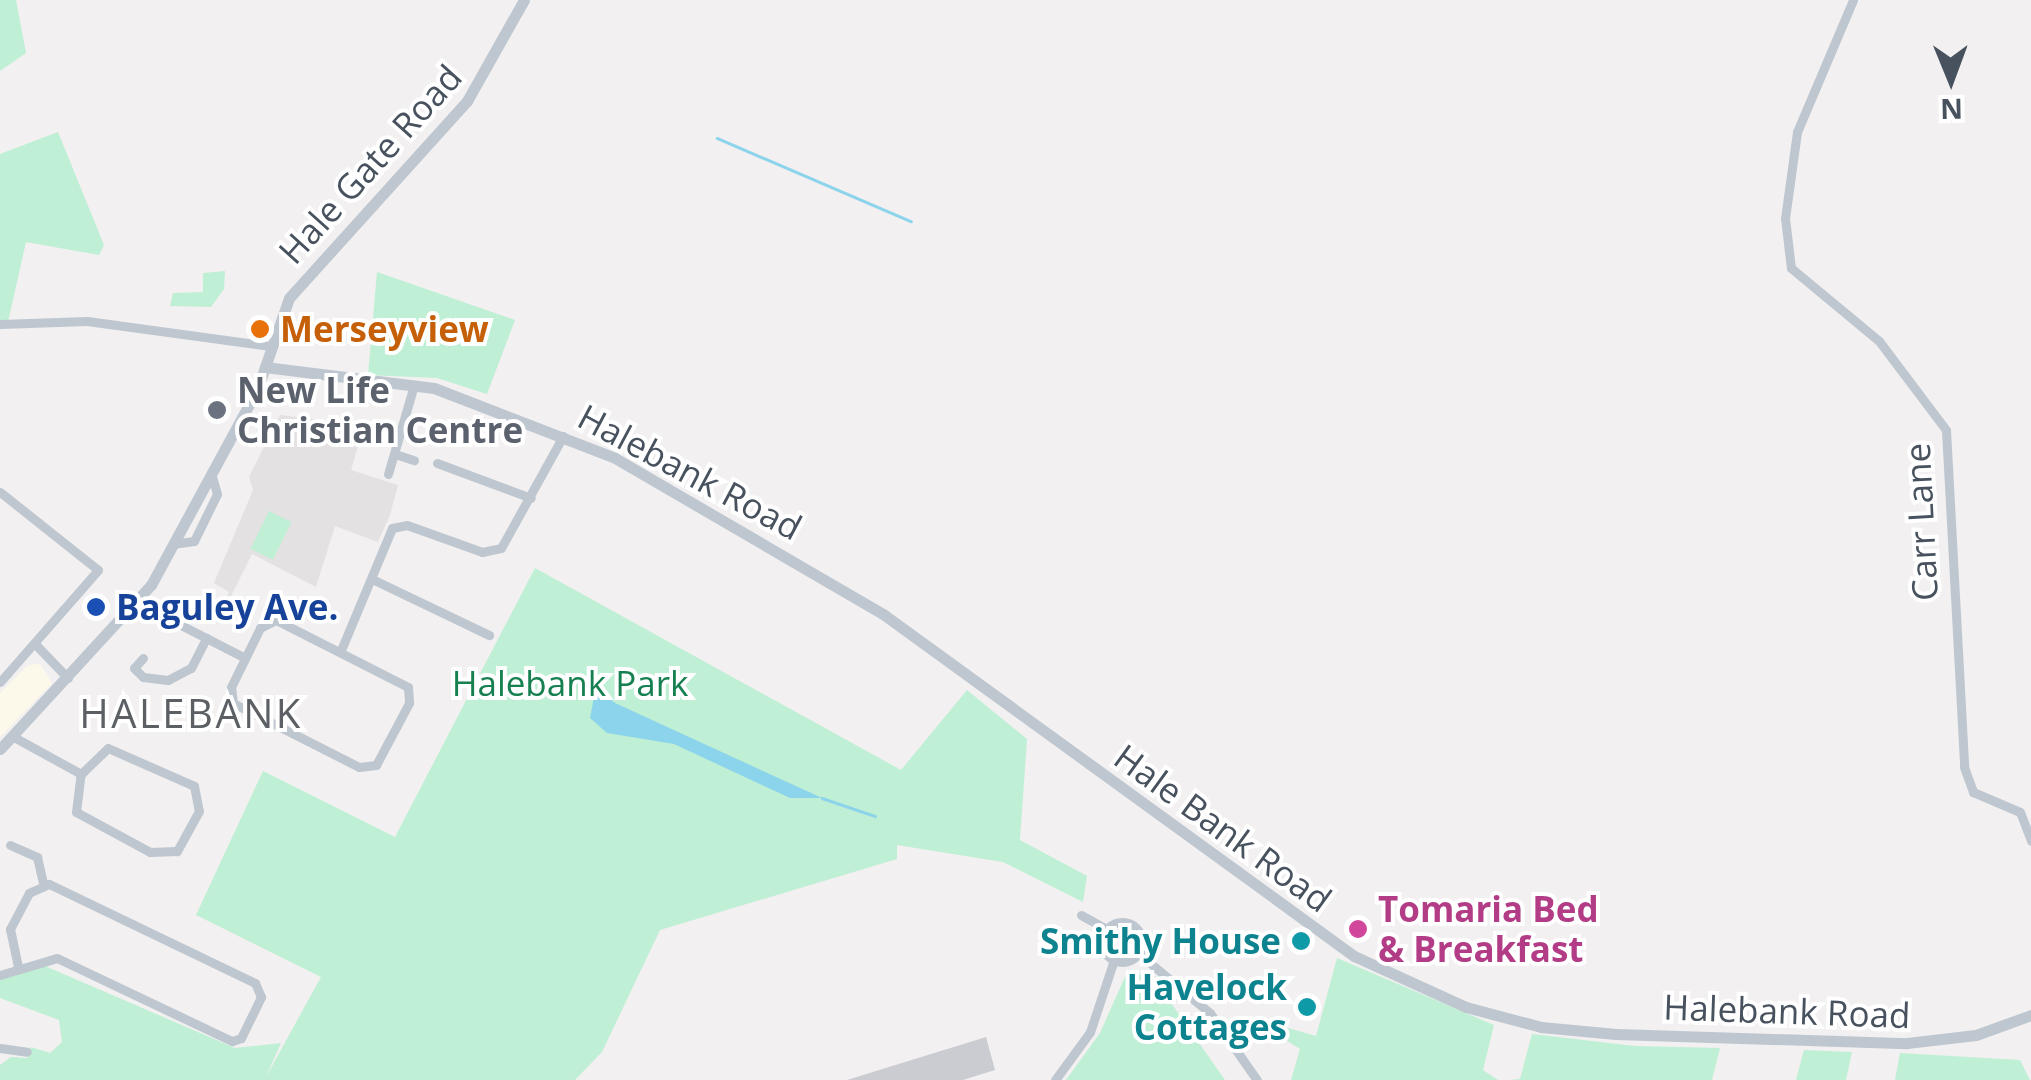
<!DOCTYPE html>
<html>
<head>
<meta charset="utf-8">
<style>
  body { margin:0 }
  #map { position:relative; width:2031px; height:1080px; overflow:hidden; background:#f2f0f0; font-family:"Open Sans",sans-serif }
  div>[style] { position:absolute }
  .commercial>* { inset:0; background:#fcf8ea }
  .education>* { inset:0; background:#e3e1e2 }
  .green>* { inset:0; background:#bfefd4; transform-origin:0 0 }
  .water>* { inset:0; background:#8cd3ec }
  .stream>* { height:2.5px; margin:-1.25px; padding:0 1.25px; transform-origin:1.25px; border-radius:1.25px; background:#8cd3ec }
  .building>* { inset:0; background:#caccd2 }
  .minor>* { height:9px; margin:-4.5px; padding:0 4.5px; transform-origin:4.5px; border-radius:4.5px; background:#bec6cf }
  .minor>.ring { margin:-4.5px; padding:0; box-sizing:content-box; background:none; border:9px solid #bec6cf; border-radius:50% }
  .tertiary>* { height:11px; margin:-5.5px; padding:0 5.5px; transform-origin:5.5px; border-radius:5.5px; background:#bec6cf }
  .dots>* { width:28px; height:28px; translate:-50% -50%; box-sizing:border-box; border:5px solid #fff; border-radius:50% }
  span { translate:-50% -50%; white-space:nowrap; text-align:center; line-height:1.15; -webkit-text-stroke:8px #fff; paint-order:stroke }
  .street-label { font-size:35px; color:#48525e }
  .food-label { font-size:35px; color:#c56008; font-weight:700 }
  .left { translate:0 -50%; text-align:left }
  .worship-label { font-size:35px; color:#5b616d; font-weight:700 }
  .transit-label { font-size:35px; color:#164399; font-weight:700 }
  .park-label { font-size:35px; color:#178051 }
  .hotel-label { font-size:35px; color:#b23c85; font-weight:700 }
  .culture-label { font-size:35px; color:#0d838f; font-weight:700 }
  .right { translate:-100% -50%; text-align:right }
  .quarter-label { font-size:40px; color:#5c6065; letter-spacing:2.5px }
  .north { position:absolute; left:1901px; top:30px; width:100px; height:100px; -webkit-text-stroke:8px #fff; paint-order:stroke; rotate:179deg; font-size:28px; font-weight:700; line-height:40px; text-align:center; color:#48525e }
  .north::after { content:''; display:block; margin:auto; width:35px; height:45px; background:#48525e; clip-path:polygon(50% 0,100% 100%,50% 72%,0 100%) }
</style>
</head>
<body>
<div id="map">
  <div class="commercial">
    <i style="clip-path:polygon(40px 664px,52px 683px,0 737px,0 693px,28px 665px)"></i>
  </div>
  <div class="education">
    <i style="clip-path:polygon(280px 415px,364px 425px,351px 470px,398px 485px,390px 515px,378px 542px,335px 526px,316px 587px,252px 554px,214px 630px,229px 592px,214px 583px,253px 490px,249px 477px)"></i>
  </div>
  <div class="green">
    <i style="clip-path:polygon(0 0,16px 0,26px 53px,0 71px)"></i>
    <i style="clip-path:polygon(58px 132px,104px 245px,99px 255px,26px 242px,8px 322px,0 321px,0 154px)"></i>
    <i style="clip-path:polygon(225px 271px,224px 289px,211px 307px,170px 306px,173px 293px,203px 292px,203px 273px)"></i>
    <i style="clip-path:polygon(377px 272px,515px 320px,487px 394px,437px 378px,368px 375px)"></i>
    <i style="left:269px;top:511px;width:25px;height:42px;rotate:26deg"></i>
    <i style="clip-path:polygon(535px 568px,901px 770px,967px 690px,1027px 739px,1020px 840px,1087px 876px,1083px 902px,1003px 862px,897px 845px,897px 859px,660px 930px,602px 1052px,575px 1080px,0 1080px,0 1065px,11px 1057px,28px 1058px,31px 1047px,50px 1053px,62px 1042px,59px 1020px,0 998px,0 980px,45px 966px,235px 1048px,281px 1043px,266px 1077px,321px 977px,196px 915px,263px 771px,395px 837px)"></i>
    <i style="clip-path:polygon(1337px 958px,1494px 1025px,1483px 1070px,1498px 1080px,1291px 1080px,1300px 1049px,1247px 1016px,1316px 1036px)"></i>
    <i style="clip-path:polygon(1128px 970px,1155px 980px,1225px 1080px,1066px 1080px,1100px 1033px)"></i>
    <i style="clip-path:polygon(1532px 1034px,1635px 1046px,1720px 1048px,1712px 1080px,1508px 1080px,1520px 1079px)"></i>
    <i style="clip-path:polygon(1804px 1050px,1852px 1052px,1846px 1080px,1796px 1080px)"></i>
    <i style="clip-path:polygon(1900px 1053px,2020px 1060px,2030px 1080px,1895px 1080px)"></i>
  </div>
  <div class="water">
    <i style="clip-path:polygon(596px 687px,615px 703px,822px 798px,790px 798px,674px 744px,607px 733px,590px 718px)"></i>
  </div>
  <div class="stream">
    <i style="left:717px;top:138px;width:211px;rotate:23.2deg"></i>
    <i style="left:822px;top:798px;width:56px;rotate:18.8deg"></i>
  </div>
  <div class="building">
    <i style="clip-path:polygon(986px 1037px,995px 1070px,963px 1080px,847px 1080px)"></i>
  </div>
  <div class="minor">
    <i style="left:1853px;top:0;width:143px;rotate:113deg"></i>
    <i style="left:1797px;top:132px;width:87px;rotate:97.9deg"></i>
    <i style="left:1785px;top:218px;width:50px;rotate:83.2deg"></i>
    <i style="left:1791px;top:268px;width:114px;rotate:39.7deg"></i>
    <i style="left:1879px;top:341px;width:111px;rotate:53deg"></i>
    <i style="left:1946px;top:430px;width:337px;rotate:86.9deg"></i>
    <i style="left:1964px;top:767px;width:27px;rotate:70deg"></i>
    <i style="left:1973px;top:792px;width:51px;rotate:23.1deg"></i>
    <i style="left:2020px;top:812px;width:31px;rotate:69deg"></i>
    <i style="left:0;top:324px;width:87px;rotate:-2deg"></i>
    <i style="left:87px;top:321px;width:185px;rotate:7.8deg"></i>
    <i style="left:395px;top:454px;width:20px;rotate:18deg"></i>
    <i style="left:437px;top:463px;width:100px;rotate:20.4deg"></i>
    <i style="left:388px;top:474px;width:93px;rotate:-73.7deg"></i>
    <i style="left:0;top:492px;width:125px;rotate:38.5deg"></i>
    <i style="left:98px;top:570px;width:149px;rotate:131.2deg"></i>
    <i style="left:173px;top:544px;width:21px;rotate:-8deg"></i>
    <i style="left:194px;top:541px;width:52px;rotate:-63.9deg"></i>
    <i style="left:217px;top:494px;width:19px;rotate:-106deg"></i>
    <i style="left:372px;top:579px;width:130px;rotate:25.6deg"></i>
    <i style="left:138px;top:603px;width:120px;rotate:27.2deg"></i>
    <i style="left:276px;top:620px;width:148px;rotate:26.9deg"></i>
    <i style="left:408px;top:687px;width:16px;rotate:86deg"></i>
    <i style="left:409px;top:703px;width:70px;rotate:118deg"></i>
    <i style="left:376px;top:765px;width:17px;rotate:173deg"></i>
    <i style="left:359px;top:767px;width:141px;rotate:-153.1deg"></i>
    <i style="left:233px;top:703px;width:16px;rotate:-97deg"></i>
    <i style="left:231px;top:687px;width:66px;rotate:-63.8deg"></i>
    <i style="left:260px;top:628px;width:18px;rotate:-27deg"></i>
    <i style="left:36px;top:645px;width:46px;rotate:45.9deg"></i>
    <i style="left:341px;top:650px;width:132px;rotate:-67.3deg"></i>
    <i style="left:392px;top:528px;width:15px;rotate:-11deg"></i>
    <i style="left:407px;top:525px;width:80px;rotate:19.8deg"></i>
    <i style="left:482px;top:552px;width:19px;rotate:-12deg"></i>
    <i style="left:501px;top:548px;width:128px;rotate:-61deg"></i>
    <i style="left:143px;top:658px;width:13px;rotate:132deg"></i>
    <i style="left:134px;top:668px;width:13px;rotate:45deg"></i>
    <i style="left:143px;top:677px;width:25px;rotate:7deg"></i>
    <i style="left:168px;top:680px;width:26px;rotate:-28deg"></i>
    <i style="left:191px;top:668px;width:34px;rotate:-63deg"></i>
    <i style="left:12px;top:736px;width:79px;rotate:28.8deg"></i>
    <i style="left:108px;top:748px;width:94px;rotate:23.8deg"></i>
    <i style="left:194px;top:786px;width:25px;rotate:79deg"></i>
    <i style="left:199px;top:811px;width:46px;rotate:118.8deg"></i>
    <i style="left:177px;top:851px;width:27px;rotate:178deg"></i>
    <i style="left:150px;top:852px;width:84px;rotate:-151.6deg"></i>
    <i style="left:76px;top:812px;width:38px;rotate:-83deg"></i>
    <i style="left:81px;top:774px;width:37px;rotate:-44deg"></i>
    <i style="left:10px;top:845px;width:30px;rotate:24deg"></i>
    <i style="left:37px;top:857px;width:27px;rotate:77deg"></i>
    <i style="left:1081px;top:915px;width:29px;rotate:29deg"></i>
    <i class="ring" style="left:1102px;top:922px;width:31px;height:31px"></i>
    <i style="left:1138px;top:953px;width:94px;rotate:39.8deg"></i>
    <i style="left:1210px;top:1013px;width:82px;rotate:55deg"></i>
    <i style="left:0;top:975px;width:59px;rotate:-16.6deg"></i>
    <i style="left:57px;top:958px;width:194px;rotate:25.4deg"></i>
    <i style="left:232px;top:1041px;width:9px;rotate:-18deg"></i>
    <i style="left:241px;top:1038px;width:46px;rotate:-64deg"></i>
    <i style="left:261px;top:997px;width:15px;rotate:-113deg"></i>
    <i style="left:255px;top:983px;width:229px;rotate:-154.3deg"></i>
    <i style="left:49px;top:884px;width:22px;rotate:156deg"></i>
    <i style="left:29px;top:893px;width:41px;rotate:117.8deg"></i>
    <i style="left:10px;top:929px;width:40px;rotate:78deg"></i>
    <i style="left:0;top:1048px;width:27px;rotate:8deg"></i>
    <i style="left:1055px;top:1080px;width:59px;rotate:-53.9deg"></i>
    <i style="left:1090px;top:1032px;width:76px;rotate:-71.6deg"></i>
  </div>
  <div class="tertiary">
    <i style="left:265px;top:367px;width:170px;rotate:7.1deg"></i>
    <i style="left:434px;top:388px;width:194px;rotate:21.1deg"></i>
    <i style="left:615px;top:458px;width:310px;rotate:30.2deg"></i>
    <i style="left:883px;top:614px;width:582px;rotate:35.98deg"></i>
    <i style="left:1354px;top:956px;width:123px;rotate:24.5deg"></i>
    <i style="left:1466px;top:1007px;width:78px;rotate:14.9deg"></i>
    <i style="left:1541px;top:1027px;width:75px;rotate:5.3deg"></i>
    <i style="left:1616px;top:1034px;width:291px;rotate:1.8deg"></i>
    <i style="left:1907px;top:1043px;width:69px;rotate:-6.6deg"></i>
    <i style="left:1976px;top:1035px;width:59px;rotate:-20deg"></i>
    <i style="left:0;top:749px;width:223px;rotate:-47.4deg"></i>
    <i style="left:151px;top:585px;width:222px;rotate:-61.5deg"></i>
    <i style="left:257px;top:390px;width:97px;rotate:-70.8deg"></i>
    <i style="left:289px;top:298px;width:266px;rotate:-47.9deg"></i>
    <i style="left:467px;top:101px;width:116px;rotate:-60.6deg"></i>
  </div>
  <div class="dots">
    <i style="left:260px;top:329px;background:#e8710a"></i>
    <i style="left:217px;top:410px;background:#6b7280"></i>
    <i style="left:96px;top:607px;background:#1a4fb4"></i>
    <i style="left:1358px;top:929px;background:#d1479c"></i>
    <i style="left:1301px;top:941px;background:#0f9aa8"></i>
    <i style="left:1307px;top:1007px;background:#0f9aa8"></i>
  </div>
  <div class="street-label">
    <span style="left:370px;top:164px;rotate:-48deg">Hale Gate Road</span>
    <span style="left:690px;top:472px;rotate:28deg">Halebank Road</span>
    <span style="left:1921px;top:522px;rotate:-93deg">Carr Lane</span>
    <span style="left:1223px;top:828px;rotate:36deg">Hale Bank Road</span>
    <span style="left:1787px;top:1011px;rotate:2deg">Halebank Road</span>
  </div>
  <div class="food-label">
    <span class="left" style="left:280px;top:329px">Merseyview</span>
  </div>
  <div class="worship-label">
    <span class="left" style="left:237px;top:410px">New Life<br>Christian Centre</span>
  </div>
  <div class="transit-label">
    <span class="left" style="left:116px;top:607px">Baguley Ave.</span>
  </div>
  <div class="park-label">
    <span style="left:570px;top:683px">Halebank Park</span>
  </div>
  <div class="hotel-label">
    <span class="left" style="left:1378px;top:929px">Tomaria Bed<br>&amp; Breakfast</span>
  </div>
  <div class="culture-label">
    <span class="right" style="left:1281px;top:941px">Smithy House</span>
    <span class="right" style="left:1287px;top:1007px">Havelock<br>Cottages</span>
  </div>
  <div class="quarter-label">
    <span style="left:191px;top:713px">HALEBANK</span>
  </div>
  <div class="north">N</div>
</div>
</body>
</html>
